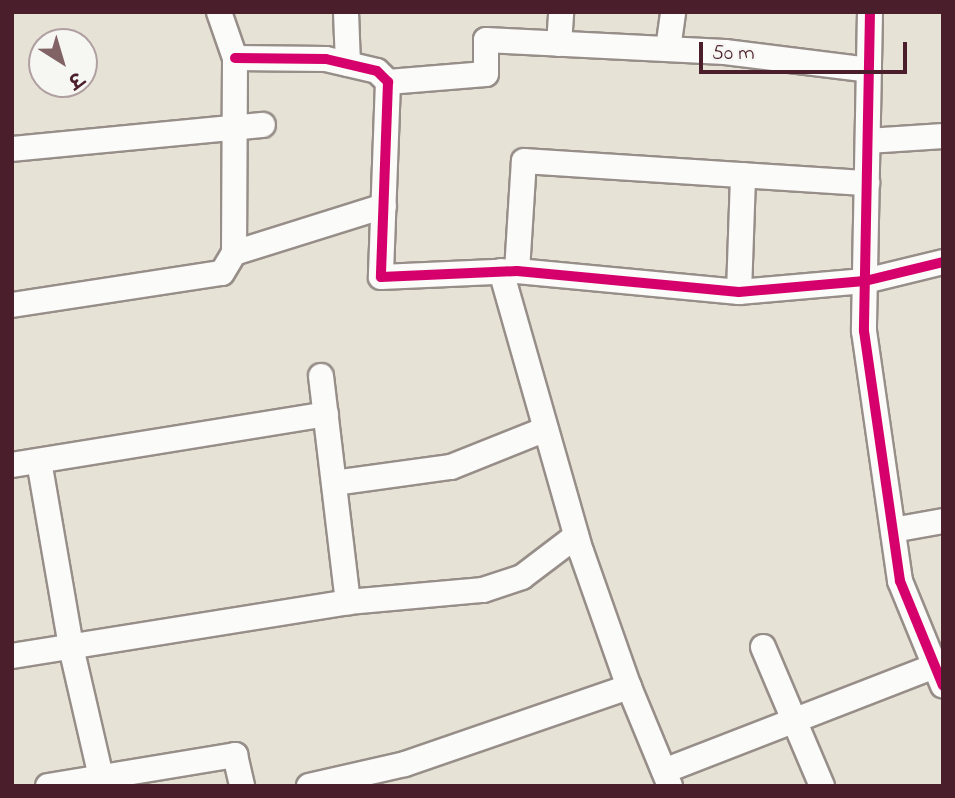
<!DOCTYPE html>
<html>
<head>
<meta charset="utf-8">
<style>
  body { margin:0 }
  #map { position:relative; width:955px; height:798px; overflow:hidden; background:#e6e2d5; font-family:"Indie Flower","Playpen Sans Deva",sans-serif }
  div>[style] { position:absolute }
  .roads { filter:drop-shadow(2px 0 #978e89) drop-shadow(-2px 0 #978e89) drop-shadow(0 2px #978e89) drop-shadow(0 -2px #978e89) }
  .minor>* { height:24px; margin:-12px; padding:0 12px; transform-origin:12px; border-radius:12px; background:#fbfbf9 }
  .cycleway>* { height:10px; margin:-5px; padding:0 5px; transform-origin:5px; border-radius:5px; background:#d6006c }
  span { translate:-50% -50%; white-space:nowrap; text-align:center; line-height:1.15; -webkit-text-stroke:5px #f6f6f2; paint-order:stroke }
  .frame { position:absolute; inset:0; border:14px solid #4a1f2b; pointer-events:none }
  .north { position:absolute; left:28px; top:28px; width:70px; height:70px; box-sizing:border-box; background:#f6f6f2; border:2px solid #b1a0a2; border-radius:50%; rotate:143deg; font-size:19px; font-weight:700; line-height:28px; text-align:center; color:#4a1f2b }
  .north::after { content:''; display:block; margin:auto; width:24px; height:32px; background:#816366; clip-path:polygon(50% 0,100% 100%,50% 72%,0 100%) }
  .scale { position:absolute; left:699px; top:42px; width:208px; height:32px; box-sizing:border-box; border:4px solid #4a1f2b; border-top:0; padding-left:9px; font-size:21px; line-height:24px; white-space:nowrap; color:#4a1f2b; -webkit-text-stroke:5px #f6f6f2; paint-order:stroke }
</style>
</head>
<body>
<div id="map">
  <div class="roads">
    <div class="minor">
      <i style="left:346px;top:12px;width:52px;rotate:87.8deg"></i>
      <i style="left:870px;top:12px;width:319px;rotate:91.1deg"></i>
      <i style="left:864px;top:331px;width:253px;rotate:81.8deg"></i>
      <i style="left:900px;top:581px;width:113px;rotate:67.7deg"></i>
      <i style="left:559px;top:44px;width:32px;rotate:-86deg"></i>
      <i style="left:668px;top:49px;width:37px;rotate:-82deg"></i>
      <i style="left:235px;top:58px;width:91px;rotate:0.6deg"></i>
      <i style="left:326px;top:59px;width:52px;rotate:13.2deg"></i>
      <i style="left:377px;top:71px;width:16px;rotate:45deg"></i>
      <i style="left:388px;top:82px;width:195px;rotate:92.1deg"></i>
      <i style="left:381px;top:277px;width:136px;rotate:-2.5deg"></i>
      <i style="left:517px;top:271px;width:223px;rotate:5.4deg"></i>
      <i style="left:739px;top:292px;width:126px;rotate:-5deg"></i>
      <i style="left:865px;top:281px;width:80px;rotate:-13.7deg"></i>
      <i style="left:388px;top:82px;width:98px;rotate:-4.7deg"></i>
      <i style="left:486px;top:74px;width:34px;rotate:-90deg"></i>
      <i style="left:486px;top:40px;width:239px;rotate:2.9deg"></i>
      <i style="left:725px;top:52px;width:145px;rotate:7.1deg"></i>
      <i style="left:868px;top:141px;width:75px;rotate:-3.8deg"></i>
      <i style="left:12px;top:149px;width:252px;rotate:-5.5deg"></i>
      <i style="left:234px;top:253px;width:157px;rotate:-17.4deg"></i>
      <i style="left:501px;top:271px;width:291px;rotate:74.1deg"></i>
      <i style="left:581px;top:551px;width:144px;rotate:70.6deg"></i>
      <i style="left:629px;top:687px;width:107px;rotate:67.5deg"></i>
      <i style="left:517px;top:271px;width:110px;rotate:-86.4deg"></i>
      <i style="left:524px;top:161px;width:344px;rotate:3.7deg"></i>
      <i style="left:739px;top:292px;width:117px;rotate:-88deg"></i>
      <i style="left:12px;top:305px;width:212px;rotate:-8.7deg"></i>
      <i style="left:222px;top:273px;width:23px;rotate:-59deg"></i>
      <i style="left:234px;top:253px;width:195px;rotate:-89.7deg"></i>
      <i style="left:235px;top:58px;width:49px;rotate:-109.2deg"></i>
      <i style="left:321px;top:376px;width:228px;rotate:83.2deg"></i>
      <i style="left:39px;top:461px;width:189px;rotate:80.2deg"></i>
      <i style="left:71px;top:647px;width:143px;rotate:77deg"></i>
      <i style="left:12px;top:465px;width:318px;rotate:-9.2deg"></i>
      <i style="left:334px;top:483px;width:118px;rotate:-7.8deg"></i>
      <i style="left:451px;top:467px;width:102px;rotate:-21.8deg"></i>
      <i style="left:893px;top:530px;width:51px;rotate:-10.2deg"></i>
      <i style="left:763px;top:647px;width:151px;rotate:67deg"></i>
      <i style="left:12px;top:656px;width:340px;rotate:-9.1deg"></i>
      <i style="left:348px;top:602px;width:136px;rotate:-5.1deg"></i>
      <i style="left:483px;top:590px;width:41px;rotate:-18.4deg"></i>
      <i style="left:522px;top:577px;width:68px;rotate:-37.2deg"></i>
      <i style="left:664px;top:771px;width:299px;rotate:-21.2deg"></i>
      <i style="left:48px;top:786px;width:190px;rotate:-9.4deg"></i>
      <i style="left:235px;top:755px;width:32px;rotate:77deg"></i>
      <i style="left:309px;top:786px;width:98px;rotate:-12.9deg"></i>
      <i style="left:405px;top:764px;width:237px;rotate:-19deg"></i>
    </div>
  </div>
  <div class="cycleway">
    <i style="left:870px;top:12px;width:319px;rotate:91.1deg"></i>
    <i style="left:864px;top:331px;width:253px;rotate:81.8deg"></i>
    <i style="left:900px;top:581px;width:113px;rotate:67.7deg"></i>
    <i style="left:235px;top:58px;width:91px;rotate:0.6deg"></i>
    <i style="left:326px;top:59px;width:52px;rotate:13.2deg"></i>
    <i style="left:377px;top:71px;width:16px;rotate:45deg"></i>
    <i style="left:388px;top:82px;width:195px;rotate:92.1deg"></i>
    <i style="left:381px;top:277px;width:136px;rotate:-2.5deg"></i>
    <i style="left:517px;top:271px;width:223px;rotate:5.4deg"></i>
    <i style="left:739px;top:292px;width:126px;rotate:-5deg"></i>
    <i style="left:865px;top:281px;width:80px;rotate:-13.7deg"></i>
  </div>
  <div class="frame"></div>
  <div class="north">उ</div>
  <div class="scale">50 m</div>
</div>
</body>
</html>
